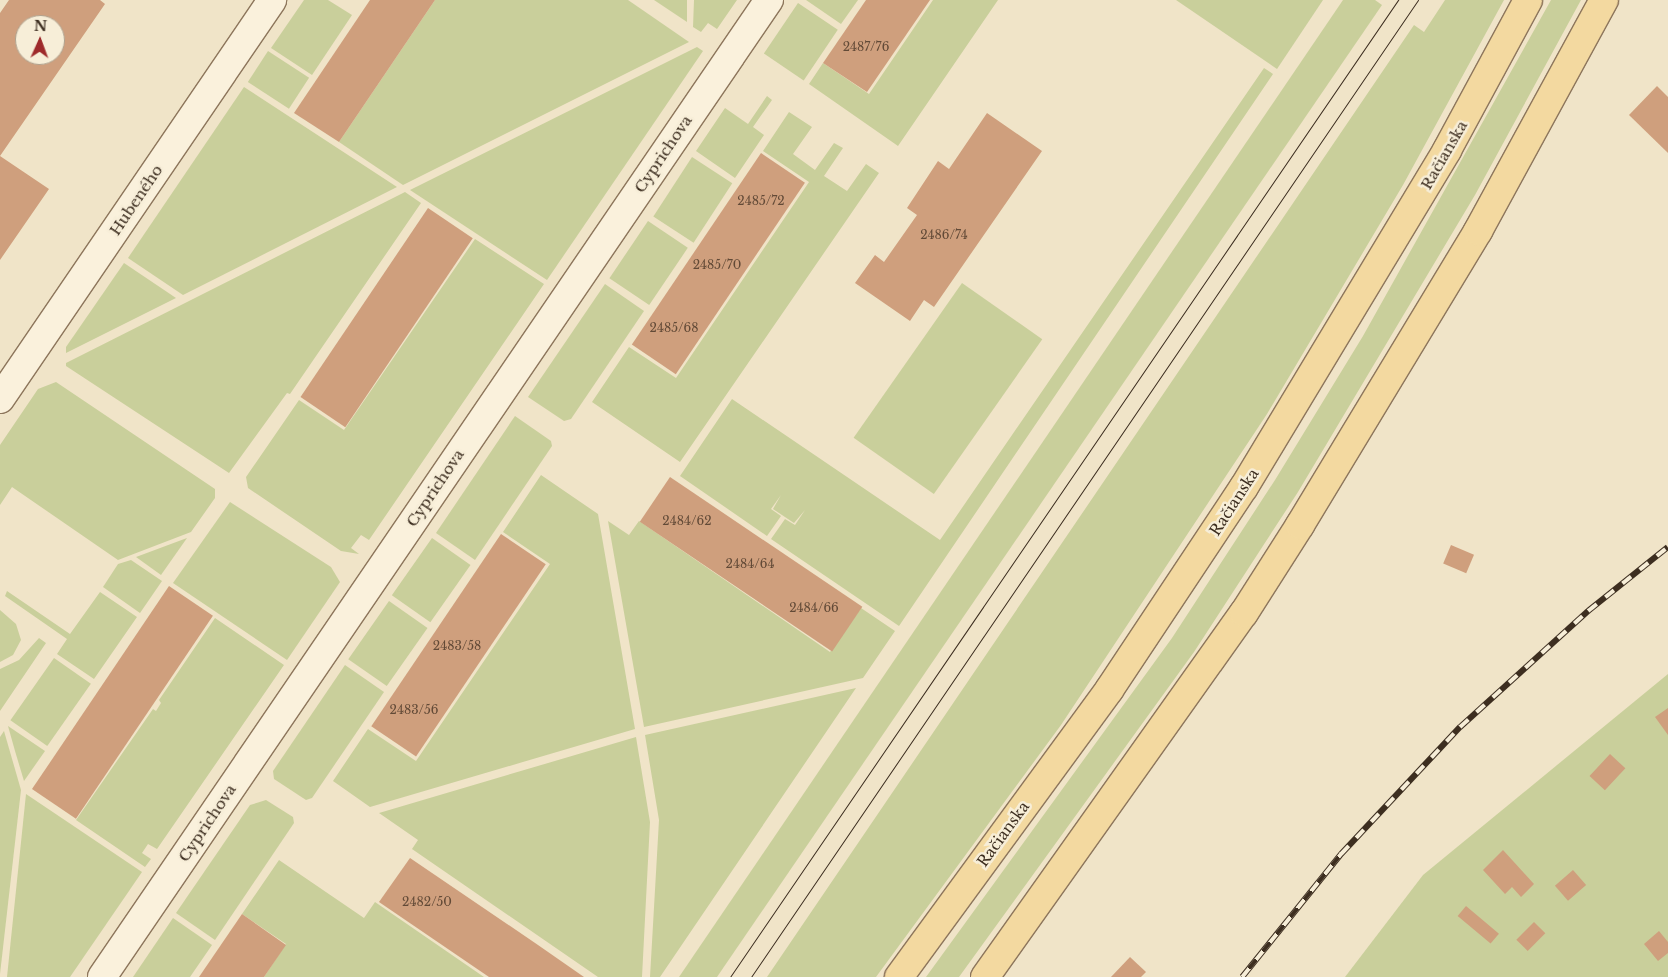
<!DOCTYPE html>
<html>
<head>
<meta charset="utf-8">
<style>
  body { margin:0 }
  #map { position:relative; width:1668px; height:977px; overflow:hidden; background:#f0e4c8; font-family:"Libre Baskerville",serif }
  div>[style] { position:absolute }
  .green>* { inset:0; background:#c9cf9b; transform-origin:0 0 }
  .building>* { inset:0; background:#cf9f7d; transform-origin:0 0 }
  .roads { filter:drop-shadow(1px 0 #8d765c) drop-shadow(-1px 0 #8d765c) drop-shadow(0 1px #8d765c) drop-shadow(0 -1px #8d765c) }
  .minor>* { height:28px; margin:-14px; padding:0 14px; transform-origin:14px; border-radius:14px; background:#faf1dc }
  .major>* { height:28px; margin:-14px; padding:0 14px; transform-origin:14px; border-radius:14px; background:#f3d9a0 }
  .tram>* { height:1px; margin:-0.5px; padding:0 0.5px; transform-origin:0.5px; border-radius:0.5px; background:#3d2e20 }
  .rail>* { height:5.5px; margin-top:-2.75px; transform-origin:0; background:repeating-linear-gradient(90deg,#f7eed8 0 11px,#3d2e20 0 22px); box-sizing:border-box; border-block:1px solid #3d2e20 }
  span { translate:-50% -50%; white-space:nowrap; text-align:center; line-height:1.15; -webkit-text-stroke:5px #f7eed8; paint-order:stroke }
  .number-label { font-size:12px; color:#624a37 }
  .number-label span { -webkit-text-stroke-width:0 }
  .street-label { font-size:15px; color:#3d2e20 }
  .north { position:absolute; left:15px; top:15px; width:50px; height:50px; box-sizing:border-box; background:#f7eed8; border:1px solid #ada18e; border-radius:50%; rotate:2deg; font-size:14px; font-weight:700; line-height:20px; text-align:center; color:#3d2e20 }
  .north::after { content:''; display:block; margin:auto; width:18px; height:22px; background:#9e2a2b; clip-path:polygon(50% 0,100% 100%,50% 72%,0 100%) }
</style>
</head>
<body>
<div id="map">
  <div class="green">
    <i style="clip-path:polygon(304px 0,328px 0,352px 15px,312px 75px,271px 48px)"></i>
    <i style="clip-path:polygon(435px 0,628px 0,689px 42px,403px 185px,339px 142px)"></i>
    <i style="clip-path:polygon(654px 0,687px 0,687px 22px)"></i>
    <i style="clip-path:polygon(694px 0,737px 0,717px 29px,708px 23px,701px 32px,693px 27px)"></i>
    <i style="clip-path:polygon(806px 0,858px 0,841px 24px)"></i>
    <i style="clip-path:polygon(933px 0,998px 0,898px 146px,809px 84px,823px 63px,869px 94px)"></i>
    <i style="clip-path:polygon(1176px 0,1323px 0,1277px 69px)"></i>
    <i style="clip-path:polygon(1343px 0,1375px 0,1382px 5px,717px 977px,679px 977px)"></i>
    <i style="clip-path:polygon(1445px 0,1504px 0,1403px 185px,1267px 414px,1061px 725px,876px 977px,767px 977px,1414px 25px,1424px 32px)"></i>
    <i style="clip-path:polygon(1551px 0,1581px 0,1475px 195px,1298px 492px,1194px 652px,959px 977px,926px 977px,1172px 638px,1275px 480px,1363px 336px)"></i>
    <i style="left:798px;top:3px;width:48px;height:61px;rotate:34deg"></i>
    <i style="clip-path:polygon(697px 47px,703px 51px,547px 280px,410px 190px)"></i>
    <i style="left:268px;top:51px;width:49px;height:37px;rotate:33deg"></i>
    <i style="clip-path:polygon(1264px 68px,1273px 74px,899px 626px,771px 539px,785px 519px,795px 525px,805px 510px,794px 523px,773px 509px,781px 495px,771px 509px,781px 516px,767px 536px,680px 476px,732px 399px,940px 540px)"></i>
    <i style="clip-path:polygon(244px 87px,397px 187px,183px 295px,128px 258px)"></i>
    <i style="clip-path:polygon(767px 96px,772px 100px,753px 127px,764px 135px,735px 178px,696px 151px,725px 108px,748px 124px)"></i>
    <i style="clip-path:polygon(789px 112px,812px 127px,793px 154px,815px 170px,834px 143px,843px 148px,824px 176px,847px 191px,866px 164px,879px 173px,680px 462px,592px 402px,629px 347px,676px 378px,809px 182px,763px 151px)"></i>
    <i style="left:692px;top:157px;width:48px;height:71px;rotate:33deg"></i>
    <i style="clip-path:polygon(405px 192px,421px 203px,290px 394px,287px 393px,229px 473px,66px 366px,66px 363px)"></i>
    <i style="left:648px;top:221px;width:48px;height:69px;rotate:34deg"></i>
    <i style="clip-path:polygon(475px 239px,544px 284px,369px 540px,361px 535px,351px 548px,359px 554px,341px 551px,248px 488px,246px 477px,299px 400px,344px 430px)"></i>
    <i style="clip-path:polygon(124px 263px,176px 298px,66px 353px,66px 347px)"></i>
    <i style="left:962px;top:283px;width:98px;height:189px;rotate:35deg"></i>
    <i style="clip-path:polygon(605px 284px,644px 311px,571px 419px,564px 421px,528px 397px)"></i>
    <i style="clip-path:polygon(56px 382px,215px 489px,215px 498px,191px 532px,118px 560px,12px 487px,0 505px,0 445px,38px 389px)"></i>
    <i style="clip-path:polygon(515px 416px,551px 441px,552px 446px,475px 560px,436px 533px)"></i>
    <i style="clip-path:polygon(541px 475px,598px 514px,635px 729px,370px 807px,333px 781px,368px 729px,416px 761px,550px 564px,503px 532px)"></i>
    <i style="clip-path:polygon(230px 502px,331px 567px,340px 582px,287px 660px,173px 583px)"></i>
    <i style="clip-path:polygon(608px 521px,629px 535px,639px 521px,830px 652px,861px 608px,895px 631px,863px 678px,644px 727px)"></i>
    <i style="clip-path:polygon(187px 538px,161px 575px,136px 557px)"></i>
    <i style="left:432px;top:538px;width:47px;height:70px;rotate:35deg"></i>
    <i style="clip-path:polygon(131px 560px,162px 581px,140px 613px,103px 587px,118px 564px)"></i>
    <i style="clip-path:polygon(7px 591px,70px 634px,100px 592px,137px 617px,94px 679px,57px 654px,67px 639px,5px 596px)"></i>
    <i style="left:389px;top:601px;width:47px;height:71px;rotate:35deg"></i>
    <i style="clip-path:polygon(0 610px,16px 624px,21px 640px,13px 655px,0 662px)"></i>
    <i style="clip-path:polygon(215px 618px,284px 665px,157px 849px,148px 844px,142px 853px,151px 859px,145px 867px,76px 820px,153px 709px,156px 711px,161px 703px,159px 700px)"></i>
    <i style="clip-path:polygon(39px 638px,46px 643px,0 711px,0 669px,19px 660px)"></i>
    <i style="left:54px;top:658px;width:45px;height:76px;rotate:35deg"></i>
    <i style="clip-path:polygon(345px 665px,384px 692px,312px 798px,306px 800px,274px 779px,273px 771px)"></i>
    <i style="clip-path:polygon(1668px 674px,1668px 977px,1345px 977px,1423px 875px)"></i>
    <i style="clip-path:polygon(856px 688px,660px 977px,650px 977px,659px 820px,645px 735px)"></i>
    <i style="clip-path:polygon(8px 726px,45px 751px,24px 781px,15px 751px)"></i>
    <i style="clip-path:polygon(4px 731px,21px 790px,0 974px,0 737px)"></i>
    <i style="clip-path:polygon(636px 737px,650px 822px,642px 977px,598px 977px,412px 849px,418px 840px,379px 813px)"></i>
    <i style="clip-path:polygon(26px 794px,142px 872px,70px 977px,7px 977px)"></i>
    <i style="clip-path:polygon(266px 800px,293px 817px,294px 823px,215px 940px,176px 913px,250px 805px)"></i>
    <i style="clip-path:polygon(279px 860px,364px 918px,375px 902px,484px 977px,264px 977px,286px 944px,242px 914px)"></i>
    <i style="clip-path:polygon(173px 918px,212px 945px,190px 977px,133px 977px)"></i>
  </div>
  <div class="building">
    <i style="clip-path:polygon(evenodd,9px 0,100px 0,105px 4px,0 156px,49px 189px,0 260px,0 13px,9px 0,25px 25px,55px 25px,55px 55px,25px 55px,25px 25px)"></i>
    <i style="clip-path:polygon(370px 0,435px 0,339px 142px,294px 113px)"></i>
    <i style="clip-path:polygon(866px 0,930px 0,867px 92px,823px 63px)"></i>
    <i style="clip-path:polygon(1657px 86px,1668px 97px,1668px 153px,1629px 115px)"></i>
    <i style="clip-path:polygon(987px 113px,1042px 151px,934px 307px,924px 300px,910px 321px,855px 283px,875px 255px,884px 262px,917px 215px,907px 208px,938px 161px,949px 169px)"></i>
    <i style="left:761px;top:153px;width:53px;height:231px;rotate:34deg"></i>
    <i style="left:428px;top:208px;width:54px;height:228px;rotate:34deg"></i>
    <i style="left:670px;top:477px;width:232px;height:54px;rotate:34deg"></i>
    <i style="left:501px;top:534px;width:54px;height:232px;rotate:34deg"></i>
    <i style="left:1451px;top:545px;width:25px;height:20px;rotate:23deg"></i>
    <i style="left:169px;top:586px;width:53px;height:245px;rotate:34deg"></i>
    <i style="clip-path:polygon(1668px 708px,1668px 735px,1655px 717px)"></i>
    <i style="left:1610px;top:754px;width:21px;height:30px;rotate:43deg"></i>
    <i style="clip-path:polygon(1503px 850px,1534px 884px,1521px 897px,1512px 887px,1505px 894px,1483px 870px)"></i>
    <i style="clip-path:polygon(410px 858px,538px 945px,584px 977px,489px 977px,379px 902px)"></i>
    <i style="left:1573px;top:870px;width:20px;height:24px;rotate:49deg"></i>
    <i style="left:1466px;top:906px;width:43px;height:13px;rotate:40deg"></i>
    <i style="clip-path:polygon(242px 914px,286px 945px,264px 977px,199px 977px)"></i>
    <i style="left:1534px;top:922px;width:16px;height:25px;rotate:45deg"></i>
    <i style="clip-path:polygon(1659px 931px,1668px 942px,1668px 953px,1658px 961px,1644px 944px)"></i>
    <i style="clip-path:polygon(1130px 957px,1146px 972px,1141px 977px,1111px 977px)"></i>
  </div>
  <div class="roads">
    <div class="minor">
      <i style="left:0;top:399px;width:483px;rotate:-55.7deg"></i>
      <i style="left:102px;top:977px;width:1183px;rotate:-55.68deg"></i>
    </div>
    <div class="major">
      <i style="left:899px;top:977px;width:356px;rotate:-53.8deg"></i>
      <i style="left:1109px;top:690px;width:244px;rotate:-56.4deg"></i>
      <i style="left:1244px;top:487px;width:393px;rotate:-58.9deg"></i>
      <i style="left:1447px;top:150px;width:170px;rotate:-61.6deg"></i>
      <i style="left:985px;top:977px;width:447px;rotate:-54.6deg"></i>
      <i style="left:1244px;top:613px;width:104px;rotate:-57.5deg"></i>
      <i style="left:1300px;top:525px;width:344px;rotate:-58.8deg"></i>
      <i style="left:1478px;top:231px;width:263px;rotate:-61.4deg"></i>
    </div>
  </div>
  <div class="tram">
    <i style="left:730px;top:977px;width:1184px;rotate:-55.64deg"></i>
    <i style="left:751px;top:977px;width:1183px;rotate:-55.68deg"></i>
  </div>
  <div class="rail">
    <i style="left:1242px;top:977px;width:158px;rotate:-51.2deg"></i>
    <i style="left:1341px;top:854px;width:174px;rotate:-46.9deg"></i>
    <i style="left:1460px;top:727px;width:173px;rotate:-42.2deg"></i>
    <i style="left:1588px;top:611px;width:102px;rotate:-38.7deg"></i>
  </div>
  <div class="number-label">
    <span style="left:866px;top:47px">2487/76</span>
    <span style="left:761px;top:201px">2485/72</span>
    <span style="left:944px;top:235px">2486/74</span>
    <span style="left:717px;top:265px">2485/70</span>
    <span style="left:674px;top:328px">2485/68</span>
    <span style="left:687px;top:521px">2484/62</span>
    <span style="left:750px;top:564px">2484/64</span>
    <span style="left:814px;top:608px">2484/66</span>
    <span style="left:457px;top:646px">2483/58</span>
    <span style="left:414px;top:710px">2483/56</span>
    <span style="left:427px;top:902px">2482/50</span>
  </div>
  <div class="street-label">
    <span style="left:663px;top:154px;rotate:-56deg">Cyprichova</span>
    <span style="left:1444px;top:155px;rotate:-60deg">Račianska</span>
    <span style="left:136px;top:200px;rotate:-56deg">Hubeného</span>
    <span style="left:435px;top:488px;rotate:-56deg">Cyprichova</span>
    <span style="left:1234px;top:502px;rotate:-57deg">Račianska</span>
    <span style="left:207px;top:823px;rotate:-56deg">Cyprichova</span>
    <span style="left:1003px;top:834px;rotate:-54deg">Račianska</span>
  </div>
  <div class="north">N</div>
</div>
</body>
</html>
